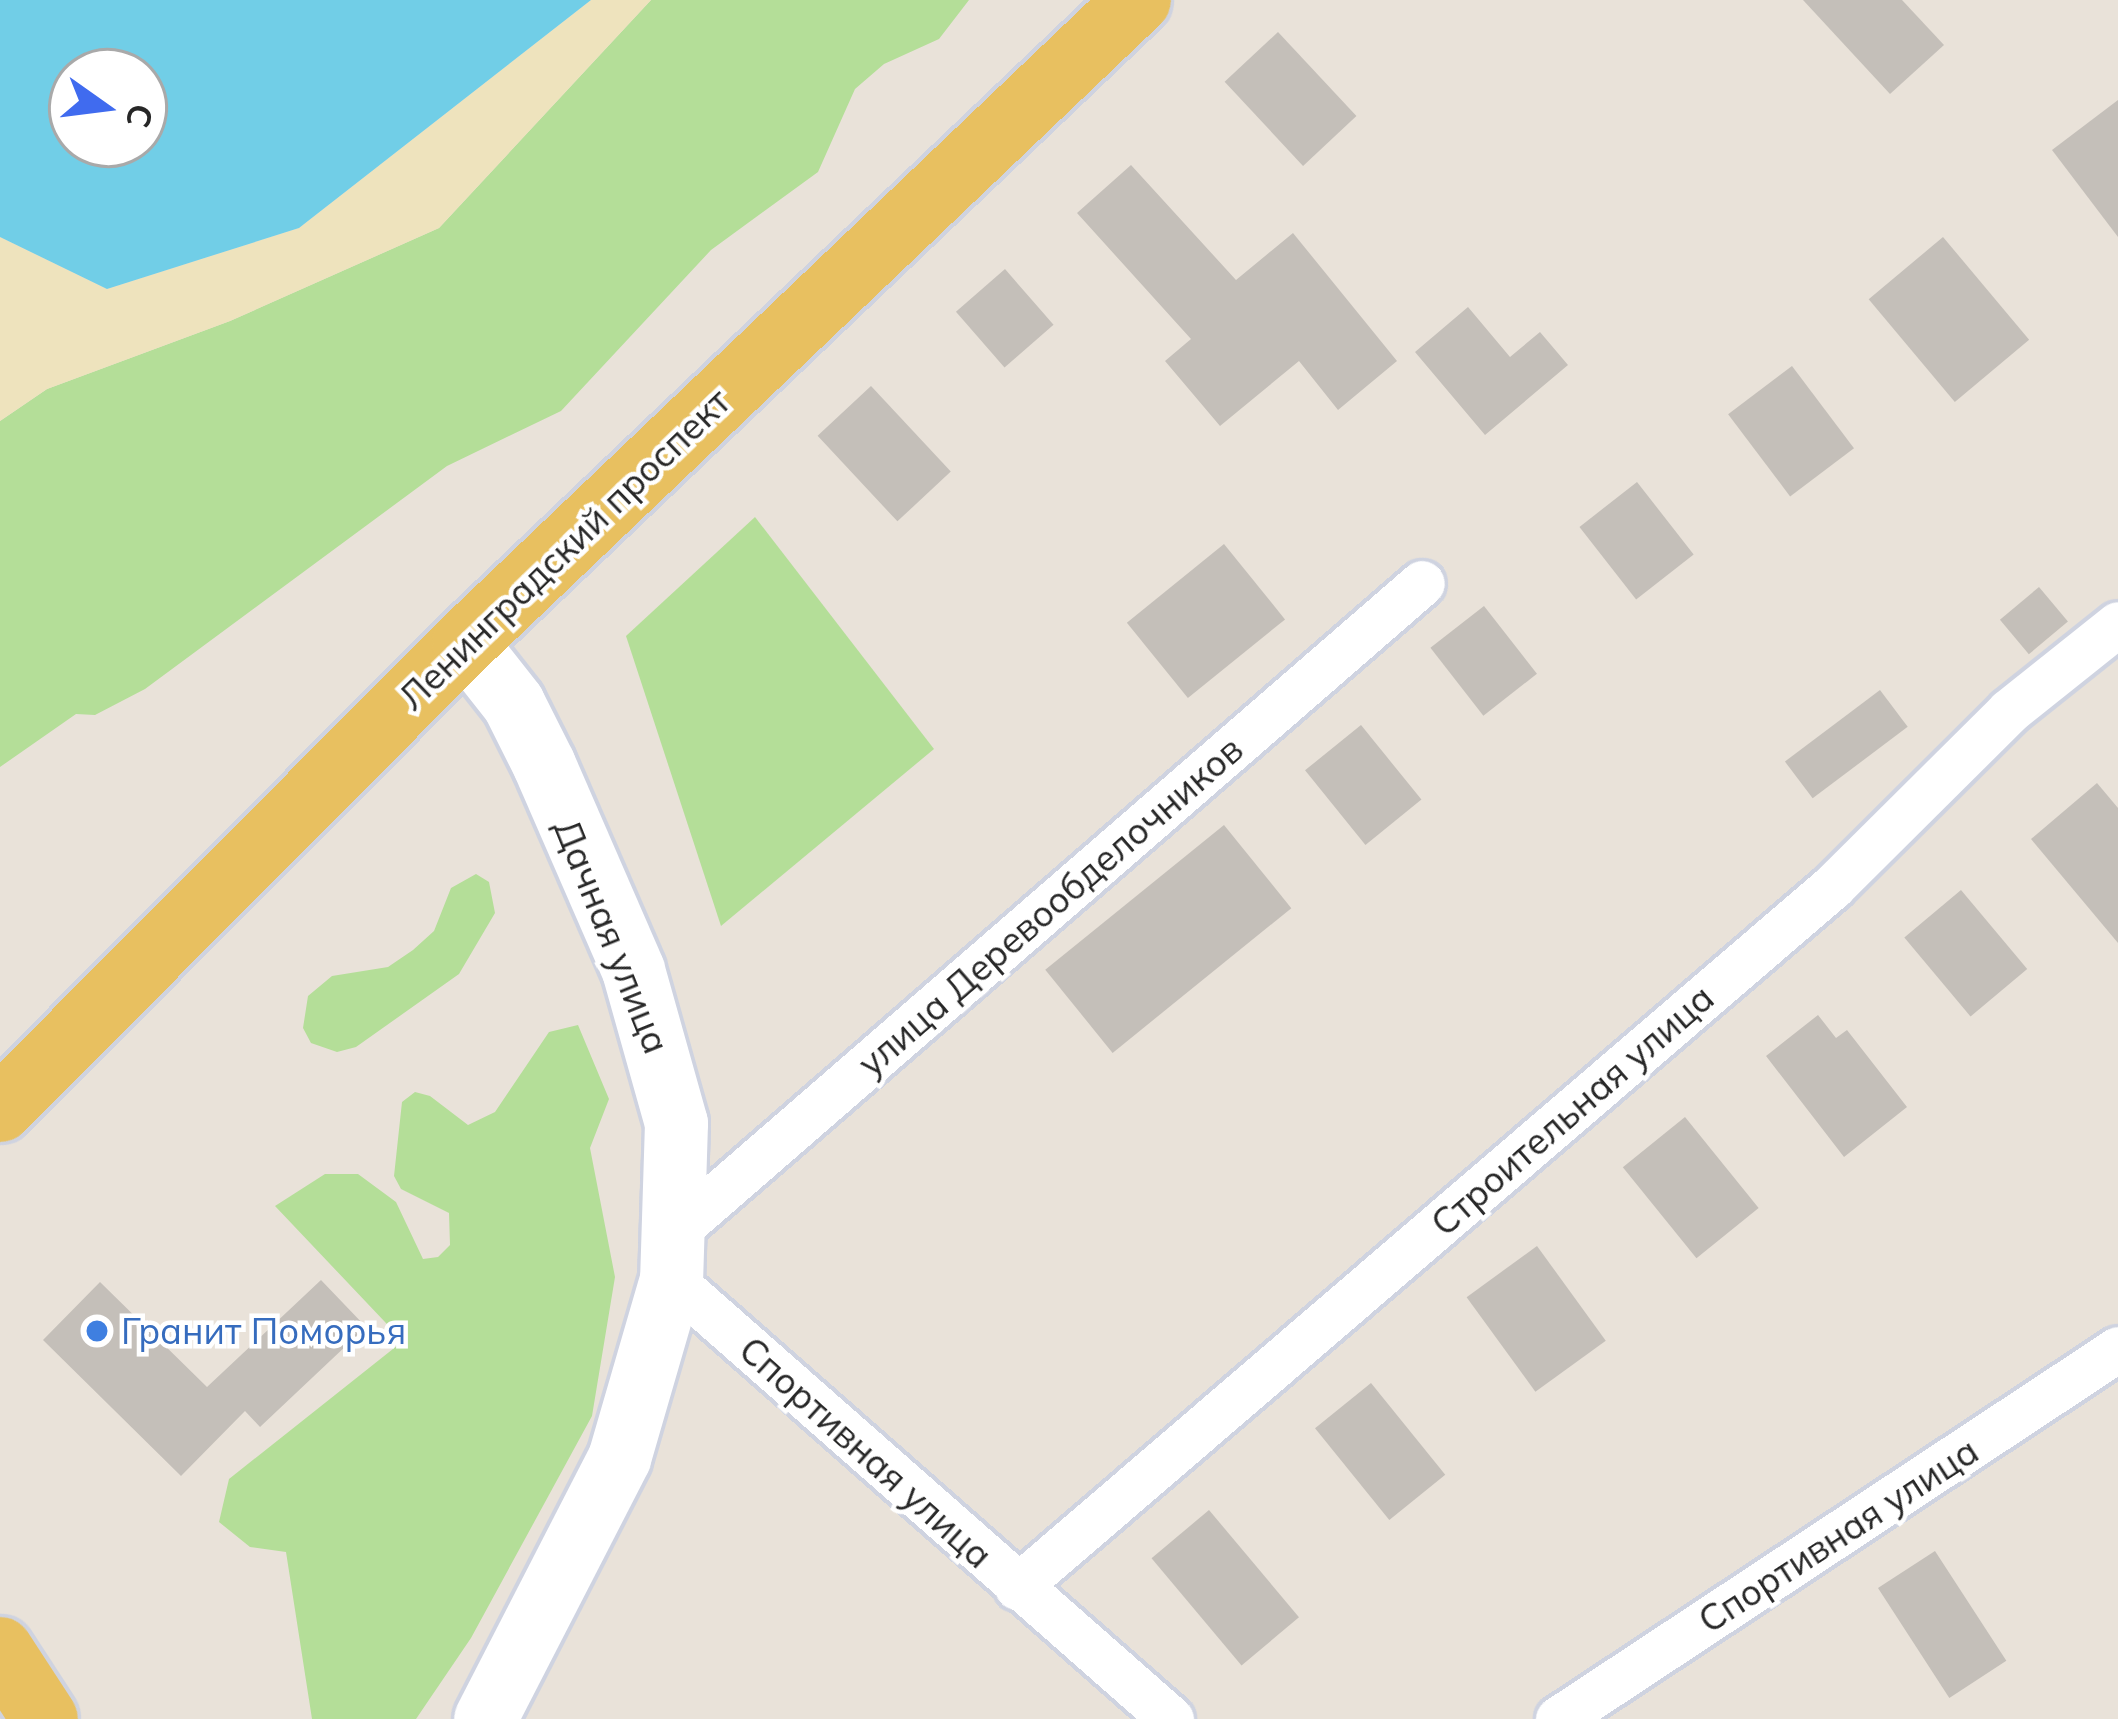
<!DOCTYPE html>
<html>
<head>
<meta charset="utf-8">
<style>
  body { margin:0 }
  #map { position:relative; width:2118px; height:1719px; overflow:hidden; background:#e9e2d9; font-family:Mulish,sans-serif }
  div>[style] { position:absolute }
  .green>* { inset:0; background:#b4de98 }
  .sand>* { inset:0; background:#eee3bd }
  .water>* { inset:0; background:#71cee7 }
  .building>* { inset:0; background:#c4bfb9; transform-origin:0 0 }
  .roads { filter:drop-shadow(3px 0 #cfd3e0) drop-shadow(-3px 0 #cfd3e0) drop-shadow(0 3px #cfd3e0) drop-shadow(0 -3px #cfd3e0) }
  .street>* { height:45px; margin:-22.5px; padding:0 22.5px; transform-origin:22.5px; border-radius:22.5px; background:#fff }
  .secondary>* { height:63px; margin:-31.5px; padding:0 31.5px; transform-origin:31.5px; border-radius:31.5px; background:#fff }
  .primary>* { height:66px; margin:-33px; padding:0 33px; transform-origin:33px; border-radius:33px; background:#e8c060 }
  .dots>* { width:33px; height:33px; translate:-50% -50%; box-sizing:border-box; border:6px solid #fff; border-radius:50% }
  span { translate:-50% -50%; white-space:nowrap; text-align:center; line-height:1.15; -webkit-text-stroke:9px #fff; paint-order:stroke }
  .street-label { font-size:36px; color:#272727 }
  .shop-label { font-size:36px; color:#366cbe }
  .left { translate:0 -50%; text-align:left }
  .north { position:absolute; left:48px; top:48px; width:120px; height:120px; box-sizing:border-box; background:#fff; border:3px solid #a9a9a9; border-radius:50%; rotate:104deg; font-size:33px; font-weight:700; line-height:48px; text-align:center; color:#272727 }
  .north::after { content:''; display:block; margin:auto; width:42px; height:54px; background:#406bef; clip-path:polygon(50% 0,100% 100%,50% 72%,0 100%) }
</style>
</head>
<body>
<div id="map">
  <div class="green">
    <i style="clip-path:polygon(651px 0,969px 0,939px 39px,884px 64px,855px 89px,818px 172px,711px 250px,561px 411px,447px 466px,145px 689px,95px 715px,76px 714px,0 767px,0 421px,47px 389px,230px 321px,439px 228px)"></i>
    <i style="clip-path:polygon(755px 517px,934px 749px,721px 926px,626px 636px)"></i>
    <i style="clip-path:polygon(476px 874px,489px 882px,495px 913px,459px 974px,356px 1047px,337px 1052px,311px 1043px,303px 1028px,308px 996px,332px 976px,388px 967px,413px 950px,434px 931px,451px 888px)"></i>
    <i style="clip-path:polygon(578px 1025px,609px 1099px,590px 1148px,615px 1277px,592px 1416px,471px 1638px,416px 1719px,312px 1719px,286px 1552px,250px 1547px,219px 1522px,229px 1479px,403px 1341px,275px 1206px,325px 1174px,358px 1174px,396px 1202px,423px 1259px,438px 1257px,450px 1245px,449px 1213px,401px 1189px,394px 1176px,402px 1102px,415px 1092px,430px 1096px,468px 1125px,495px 1112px,549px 1032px)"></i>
  </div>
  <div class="sand">
    <i style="clip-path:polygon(591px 0,651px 0,439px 228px,230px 321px,47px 389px,0 421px,0 237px,107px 289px,299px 228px)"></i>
  </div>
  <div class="water">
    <i style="clip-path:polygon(evenodd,0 0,591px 0,299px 228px,107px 289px,0 237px,0 0,72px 72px,144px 72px,144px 144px,72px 144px,72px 72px)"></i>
  </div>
  <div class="building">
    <i style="clip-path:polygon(1803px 0,1902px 0,1944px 45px,1890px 94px)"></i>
    <i style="left:1278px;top:32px;width:115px;height:73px;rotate:47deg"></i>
    <i style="clip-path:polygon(2118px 100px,2118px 237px,2052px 150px)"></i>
    <i style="clip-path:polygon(1131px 165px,1236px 280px,1293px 233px,1397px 361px,1338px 410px,1299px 361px,1220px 426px,1165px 361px,1191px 339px,1077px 213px)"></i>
    <i style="left:1943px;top:237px;width:134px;height:97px;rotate:50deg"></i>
    <i style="left:1005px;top:269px;width:74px;height:65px;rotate:49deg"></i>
    <i style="clip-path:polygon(1468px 307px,1510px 357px,1540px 332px,1568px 365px,1485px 435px,1415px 352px)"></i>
    <i style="left:1792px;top:366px;width:103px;height:80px;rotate:53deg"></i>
    <i style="left:871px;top:386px;width:117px;height:73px;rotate:47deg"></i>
    <i style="left:1637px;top:482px;width:92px;height:73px;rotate:52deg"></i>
    <i style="left:1224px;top:544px;width:97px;height:125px;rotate:51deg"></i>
    <i style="left:2039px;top:587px;width:45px;height:51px;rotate:50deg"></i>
    <i style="left:1484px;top:606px;width:86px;height:68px;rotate:52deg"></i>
    <i style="left:1880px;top:690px;width:46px;height:119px;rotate:53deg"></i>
    <i style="left:1361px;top:725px;width:96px;height:72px;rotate:51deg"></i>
    <i style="clip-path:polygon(2097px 783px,2118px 808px,2118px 943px,2031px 839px)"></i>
    <i style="left:1224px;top:825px;width:107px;height:230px;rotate:51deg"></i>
    <i style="left:1961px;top:890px;width:103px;height:74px;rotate:50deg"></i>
    <i style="clip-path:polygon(1818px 1015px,1836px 1038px,1847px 1030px,1907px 1107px,1844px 1157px,1766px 1056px)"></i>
    <i style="left:1685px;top:1117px;width:117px;height:80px;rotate:51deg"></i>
    <i style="left:1537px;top:1246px;width:117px;height:87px;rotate:54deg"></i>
    <i style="clip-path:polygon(321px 1280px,366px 1327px,260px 1427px,245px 1411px,181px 1476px,43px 1340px,100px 1282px,207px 1387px)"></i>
    <i style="left:1371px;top:1383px;width:118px;height:72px;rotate:51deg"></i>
    <i style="left:1209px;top:1510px;width:140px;height:75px;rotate:50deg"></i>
    <i style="left:1935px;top:1551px;width:131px;height:68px;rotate:57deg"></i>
  </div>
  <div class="roads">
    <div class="street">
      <i style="left:678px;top:1229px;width:985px;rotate:-40.97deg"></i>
      <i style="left:671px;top:1279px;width:666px;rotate:41.35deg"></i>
      <i style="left:1017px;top:1587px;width:1076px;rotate:-40.66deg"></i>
      <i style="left:1833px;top:886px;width:248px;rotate:-44.8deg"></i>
      <i style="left:2009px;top:711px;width:139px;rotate:-38.6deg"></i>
      <i style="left:1558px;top:1719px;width:671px;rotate:-33.45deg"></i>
    </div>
    <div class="secondary">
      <i style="left:465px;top:642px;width:78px;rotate:51.8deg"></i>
      <i style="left:513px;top:703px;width:69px;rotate:63.4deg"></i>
      <i style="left:544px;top:765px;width:223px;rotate:66.5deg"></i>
      <i style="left:633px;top:970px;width:159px;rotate:74.3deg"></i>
      <i style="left:676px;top:1123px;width:156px;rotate:91.8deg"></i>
      <i style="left:671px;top:1279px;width:186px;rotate:106.2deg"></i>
      <i style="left:619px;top:1458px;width:293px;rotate:117.2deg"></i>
    </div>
    <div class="primary">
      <i style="left:0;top:1109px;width:659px;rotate:-45.12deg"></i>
      <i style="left:465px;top:642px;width:930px;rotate:-43.65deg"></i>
      <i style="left:0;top:1650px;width:82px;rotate:56.9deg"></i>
    </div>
  </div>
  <div class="dots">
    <i style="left:97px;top:1331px;background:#3f7fe0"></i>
  </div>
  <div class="street-label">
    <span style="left:564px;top:549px;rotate:-44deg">Ленинградский проспект</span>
    <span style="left:1050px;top:906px;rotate:-41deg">улица Деревообделочников</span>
    <span style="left:612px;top:936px;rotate:68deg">Дачная улица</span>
    <span style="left:1572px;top:1110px;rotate:-41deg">Строительная улица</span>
    <span style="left:866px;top:1452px;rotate:42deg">Спортивная улица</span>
    <span style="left:1838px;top:1535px;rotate:-33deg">Спортивная улица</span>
  </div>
  <div class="shop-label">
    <span class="left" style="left:121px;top:1331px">Гранит Поморья</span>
  </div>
  <div class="north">С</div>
</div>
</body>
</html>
